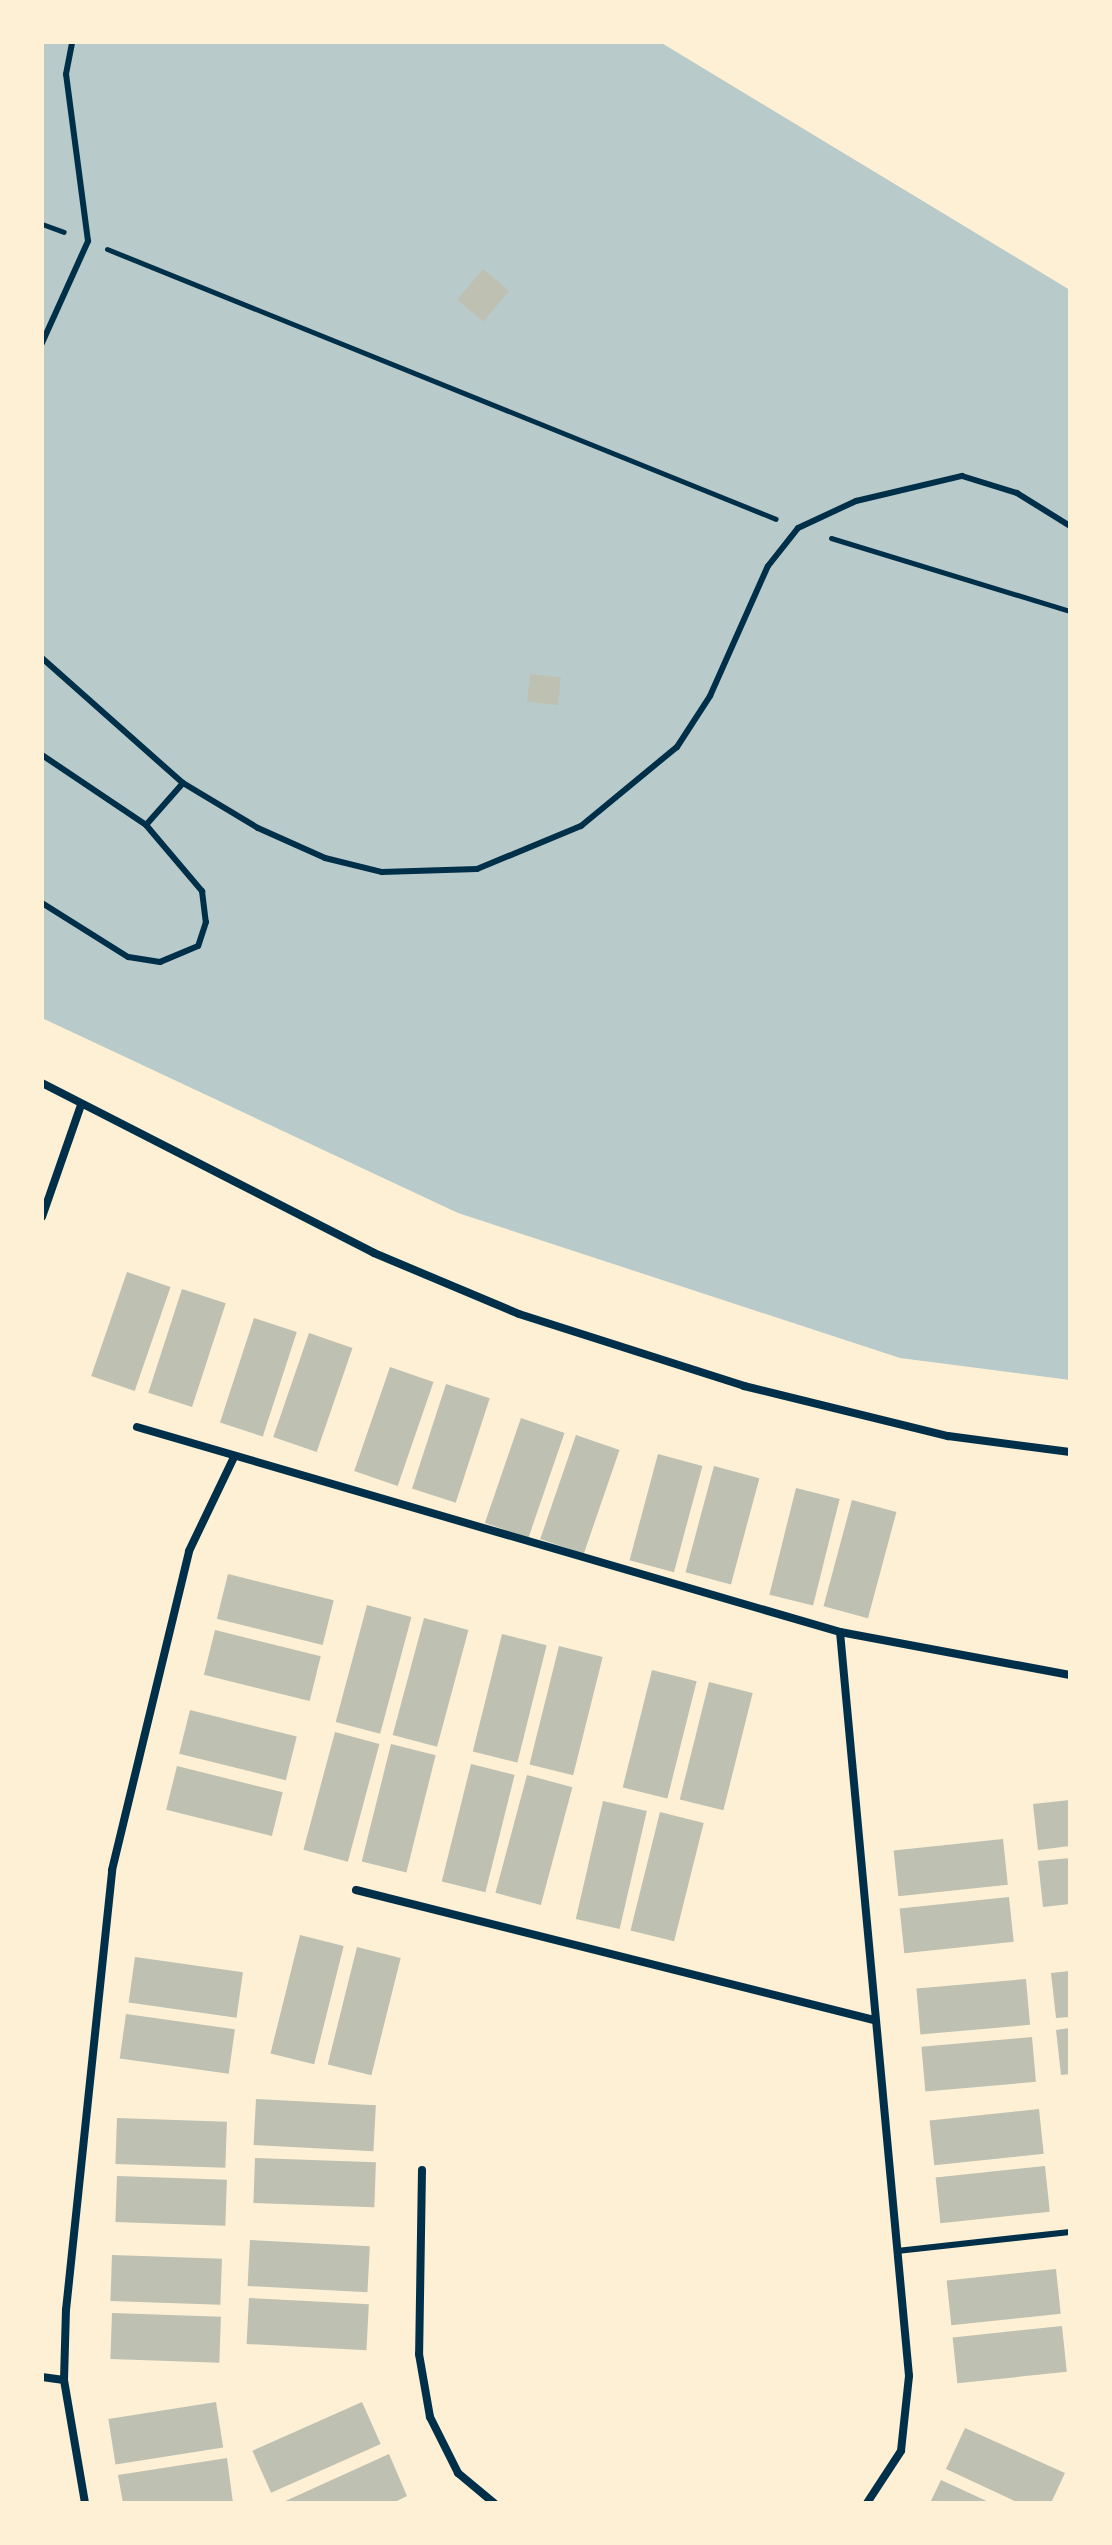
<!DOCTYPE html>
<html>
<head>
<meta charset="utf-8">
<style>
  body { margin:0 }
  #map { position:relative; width:1112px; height:2545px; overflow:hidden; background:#fdf0d5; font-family:"Archivo Narrow",sans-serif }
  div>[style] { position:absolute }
  .green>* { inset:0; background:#b9caca }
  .building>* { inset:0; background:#bec0b2; transform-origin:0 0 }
  .path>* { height:5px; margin:-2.5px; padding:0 2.5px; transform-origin:2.5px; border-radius:2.5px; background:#003049 }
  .service>* { height:6px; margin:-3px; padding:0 3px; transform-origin:3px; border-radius:3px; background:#003049 }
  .minor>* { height:8px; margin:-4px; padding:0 4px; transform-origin:4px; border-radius:4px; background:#003049 }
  span { translate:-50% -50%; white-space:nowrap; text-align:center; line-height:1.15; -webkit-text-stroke:8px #fdf0d5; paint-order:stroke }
  .frame { position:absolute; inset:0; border:44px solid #fdf0d5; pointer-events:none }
</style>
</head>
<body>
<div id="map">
  <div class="green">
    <i style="clip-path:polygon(42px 42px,660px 42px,1070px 290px,1070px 1380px,900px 1358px,458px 1213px,42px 1018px)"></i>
  </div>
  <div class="building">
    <i style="left:483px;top:269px;width:34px;height:40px;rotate:40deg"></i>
    <i style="left:530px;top:674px;width:31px;height:28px;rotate:6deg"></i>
    <i style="left:127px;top:1272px;width:46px;height:110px;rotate:19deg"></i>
    <i style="left:182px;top:1289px;width:46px;height:109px;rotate:18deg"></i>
    <i style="left:254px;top:1318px;width:45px;height:110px;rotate:18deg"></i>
    <i style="left:309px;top:1333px;width:46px;height:110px;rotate:19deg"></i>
    <i style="left:390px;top:1367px;width:46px;height:110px;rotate:19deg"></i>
    <i style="left:446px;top:1384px;width:46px;height:110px;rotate:18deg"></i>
    <i style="left:521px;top:1418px;width:46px;height:111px;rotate:19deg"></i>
    <i style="left:576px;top:1435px;width:46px;height:110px;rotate:19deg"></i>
    <i style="left:658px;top:1454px;width:46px;height:110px;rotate:15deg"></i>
    <i style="left:714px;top:1466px;width:47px;height:110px;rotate:15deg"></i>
    <i style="left:796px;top:1488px;width:45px;height:110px;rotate:14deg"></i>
    <i style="left:852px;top:1500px;width:46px;height:110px;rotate:15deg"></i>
    <i style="left:228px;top:1574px;width:109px;height:46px;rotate:14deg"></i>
    <i style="left:367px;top:1605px;width:46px;height:121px;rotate:15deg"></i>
    <i style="left:424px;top:1618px;width:46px;height:121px;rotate:15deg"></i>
    <i style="left:215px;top:1630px;width:109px;height:46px;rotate:14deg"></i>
    <i style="left:502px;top:1634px;width:46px;height:121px;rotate:14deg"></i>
    <i style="left:559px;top:1646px;width:45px;height:122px;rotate:14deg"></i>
    <i style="left:652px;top:1670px;width:46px;height:121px;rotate:14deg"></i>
    <i style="left:709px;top:1682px;width:45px;height:121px;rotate:14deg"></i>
    <i style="left:190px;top:1710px;width:110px;height:45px;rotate:14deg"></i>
    <i style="left:335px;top:1732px;width:46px;height:122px;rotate:15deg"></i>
    <i style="left:391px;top:1744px;width:46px;height:121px;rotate:14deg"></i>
    <i style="left:471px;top:1764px;width:45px;height:121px;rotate:14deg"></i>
    <i style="left:177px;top:1766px;width:109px;height:45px;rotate:14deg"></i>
    <i style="left:527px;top:1775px;width:47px;height:122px;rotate:15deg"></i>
    <i style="clip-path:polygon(1070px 1800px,1070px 1846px,1038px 1850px,1033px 1804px)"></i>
    <i style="left:603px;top:1801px;width:45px;height:121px;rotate:13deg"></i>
    <i style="left:660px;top:1812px;width:45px;height:122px;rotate:14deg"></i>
    <i style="left:1003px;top:1839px;width:46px;height:110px;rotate:84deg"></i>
    <i style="clip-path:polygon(1070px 1858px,1070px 1904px,1043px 1907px,1038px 1861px)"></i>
    <i style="left:1009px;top:1897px;width:45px;height:110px;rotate:84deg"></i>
    <i style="left:300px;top:1935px;width:45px;height:122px;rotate:14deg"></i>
    <i style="left:357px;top:1947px;width:45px;height:121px;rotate:14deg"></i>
    <i style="left:135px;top:1957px;width:109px;height:46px;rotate:8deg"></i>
    <i style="clip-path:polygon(1070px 1971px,1070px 2017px,1056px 2018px,1051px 1973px)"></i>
    <i style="left:1026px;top:1979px;width:46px;height:110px;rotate:85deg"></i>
    <i style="left:126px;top:2014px;width:110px;height:45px;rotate:8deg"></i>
    <i style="clip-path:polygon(1070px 2028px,1070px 2074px,1061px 2075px,1056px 2030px)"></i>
    <i style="left:1032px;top:2037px;width:45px;height:111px;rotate:85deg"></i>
    <i style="left:256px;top:2099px;width:120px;height:46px;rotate:3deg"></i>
    <i style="left:1039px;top:2109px;width:45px;height:110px;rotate:84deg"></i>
    <i style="left:117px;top:2118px;width:110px;height:46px;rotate:2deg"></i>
    <i style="left:255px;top:2158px;width:121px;height:45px;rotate:2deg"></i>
    <i style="left:1045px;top:2166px;width:46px;height:110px;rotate:84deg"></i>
    <i style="left:117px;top:2176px;width:110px;height:46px;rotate:2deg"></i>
    <i style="left:250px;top:2240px;width:120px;height:46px;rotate:3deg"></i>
    <i style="left:112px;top:2255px;width:110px;height:46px;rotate:2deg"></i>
    <i style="left:1056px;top:2269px;width:45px;height:110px;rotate:84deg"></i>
    <i style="left:249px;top:2298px;width:120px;height:46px;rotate:3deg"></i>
    <i style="left:112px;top:2313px;width:109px;height:46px;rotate:2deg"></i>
    <i style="left:1062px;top:2326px;width:46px;height:110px;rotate:84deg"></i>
    <i style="left:216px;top:2402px;width:46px;height:109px;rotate:81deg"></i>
    <i style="left:362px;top:2402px;width:46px;height:120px;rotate:66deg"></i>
    <i style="clip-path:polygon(965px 2428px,1065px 2473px,1051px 2503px,1019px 2503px,946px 2469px)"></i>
    <i style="clip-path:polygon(389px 2454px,407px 2496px,393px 2503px,281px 2503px)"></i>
    <i style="clip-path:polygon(227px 2458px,233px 2503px,123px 2503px,118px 2475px)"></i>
    <i style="clip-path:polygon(941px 2480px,991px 2503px,930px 2503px)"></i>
  </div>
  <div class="path">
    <i style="left:42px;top:224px;width:23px;rotate:20deg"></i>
    <i style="left:107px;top:249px;width:721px;rotate:21.98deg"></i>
    <i style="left:831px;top:538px;width:250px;rotate:17deg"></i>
  </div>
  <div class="service">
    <i style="left:42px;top:343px;width:112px;rotate:-65.7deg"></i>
    <i style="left:88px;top:241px;width:168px;rotate:-97.5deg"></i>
    <i style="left:66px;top:74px;width:33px;rotate:-79deg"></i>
    <i style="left:42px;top:658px;width:188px;rotate:41.6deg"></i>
    <i style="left:183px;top:783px;width:87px;rotate:31deg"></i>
    <i style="left:258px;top:828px;width:73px;rotate:24.1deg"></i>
    <i style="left:325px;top:858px;width:59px;rotate:13.8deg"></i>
    <i style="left:382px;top:872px;width:95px;rotate:-1.8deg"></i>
    <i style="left:477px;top:869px;width:113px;rotate:-22.5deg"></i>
    <i style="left:581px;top:826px;width:124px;rotate:-39.5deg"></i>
    <i style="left:677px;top:747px;width:61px;rotate:-57.1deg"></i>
    <i style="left:710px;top:696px;width:142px;rotate:-66deg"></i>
    <i style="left:768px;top:566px;width:48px;rotate:-51.7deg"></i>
    <i style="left:798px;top:528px;width:64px;rotate:-25deg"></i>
    <i style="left:856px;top:501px;width:109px;rotate:-13.3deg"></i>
    <i style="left:962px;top:476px;width:58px;rotate:17.2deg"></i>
    <i style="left:1017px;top:493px;width:62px;rotate:31.9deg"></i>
    <i style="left:42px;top:755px;width:125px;rotate:33.9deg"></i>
    <i style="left:146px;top:825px;width:87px;rotate:49.7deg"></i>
    <i style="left:202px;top:891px;width:31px;rotate:83deg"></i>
    <i style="left:206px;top:922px;width:25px;rotate:108deg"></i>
    <i style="left:198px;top:946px;width:41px;rotate:157.2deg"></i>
    <i style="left:160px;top:962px;width:32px;rotate:-171deg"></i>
    <i style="left:128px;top:957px;width:102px;rotate:-147.9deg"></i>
    <i style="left:146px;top:825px;width:56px;rotate:-48.6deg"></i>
    <i style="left:897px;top:2251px;width:174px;rotate:-6.3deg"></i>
  </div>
  <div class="minor">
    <i style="left:42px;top:1083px;width:373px;rotate:27.1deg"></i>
    <i style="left:374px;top:1253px;width:157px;rotate:22.8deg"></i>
    <i style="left:519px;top:1314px;width:236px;rotate:17.7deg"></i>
    <i style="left:744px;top:1386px;width:210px;rotate:13.8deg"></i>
    <i style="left:948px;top:1436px;width:123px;rotate:7.5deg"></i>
    <i style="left:42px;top:1217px;width:119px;rotate:-70.8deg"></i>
    <i style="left:137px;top:1427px;width:732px;rotate:16.26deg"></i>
    <i style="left:840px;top:1632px;width:234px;rotate:10.6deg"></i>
    <i style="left:840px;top:1632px;width:747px;rotate:84.7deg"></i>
    <i style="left:909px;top:2376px;width:75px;rotate:96.1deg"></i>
    <i style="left:901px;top:2451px;width:62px;rotate:123.2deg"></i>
    <i style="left:356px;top:1890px;width:534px;rotate:14.09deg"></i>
    <i style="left:422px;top:2170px;width:184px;rotate:90.9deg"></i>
    <i style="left:419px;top:2354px;width:64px;rotate:80.1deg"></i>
    <i style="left:430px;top:2417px;width:63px;rotate:63.4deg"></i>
    <i style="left:458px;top:2473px;width:47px;rotate:39.8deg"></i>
    <i style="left:42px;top:2377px;width:22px;rotate:8deg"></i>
    <i style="left:85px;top:2503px;width:125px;rotate:-99.7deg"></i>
    <i style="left:64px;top:2380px;width:70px;rotate:-88.4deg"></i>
    <i style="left:66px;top:2310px;width:442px;rotate:-84deg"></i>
    <i style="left:112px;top:1870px;width:328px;rotate:-76.4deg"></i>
    <i style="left:189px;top:1551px;width:104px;rotate:-64.4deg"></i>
  </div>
  <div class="frame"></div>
</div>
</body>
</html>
